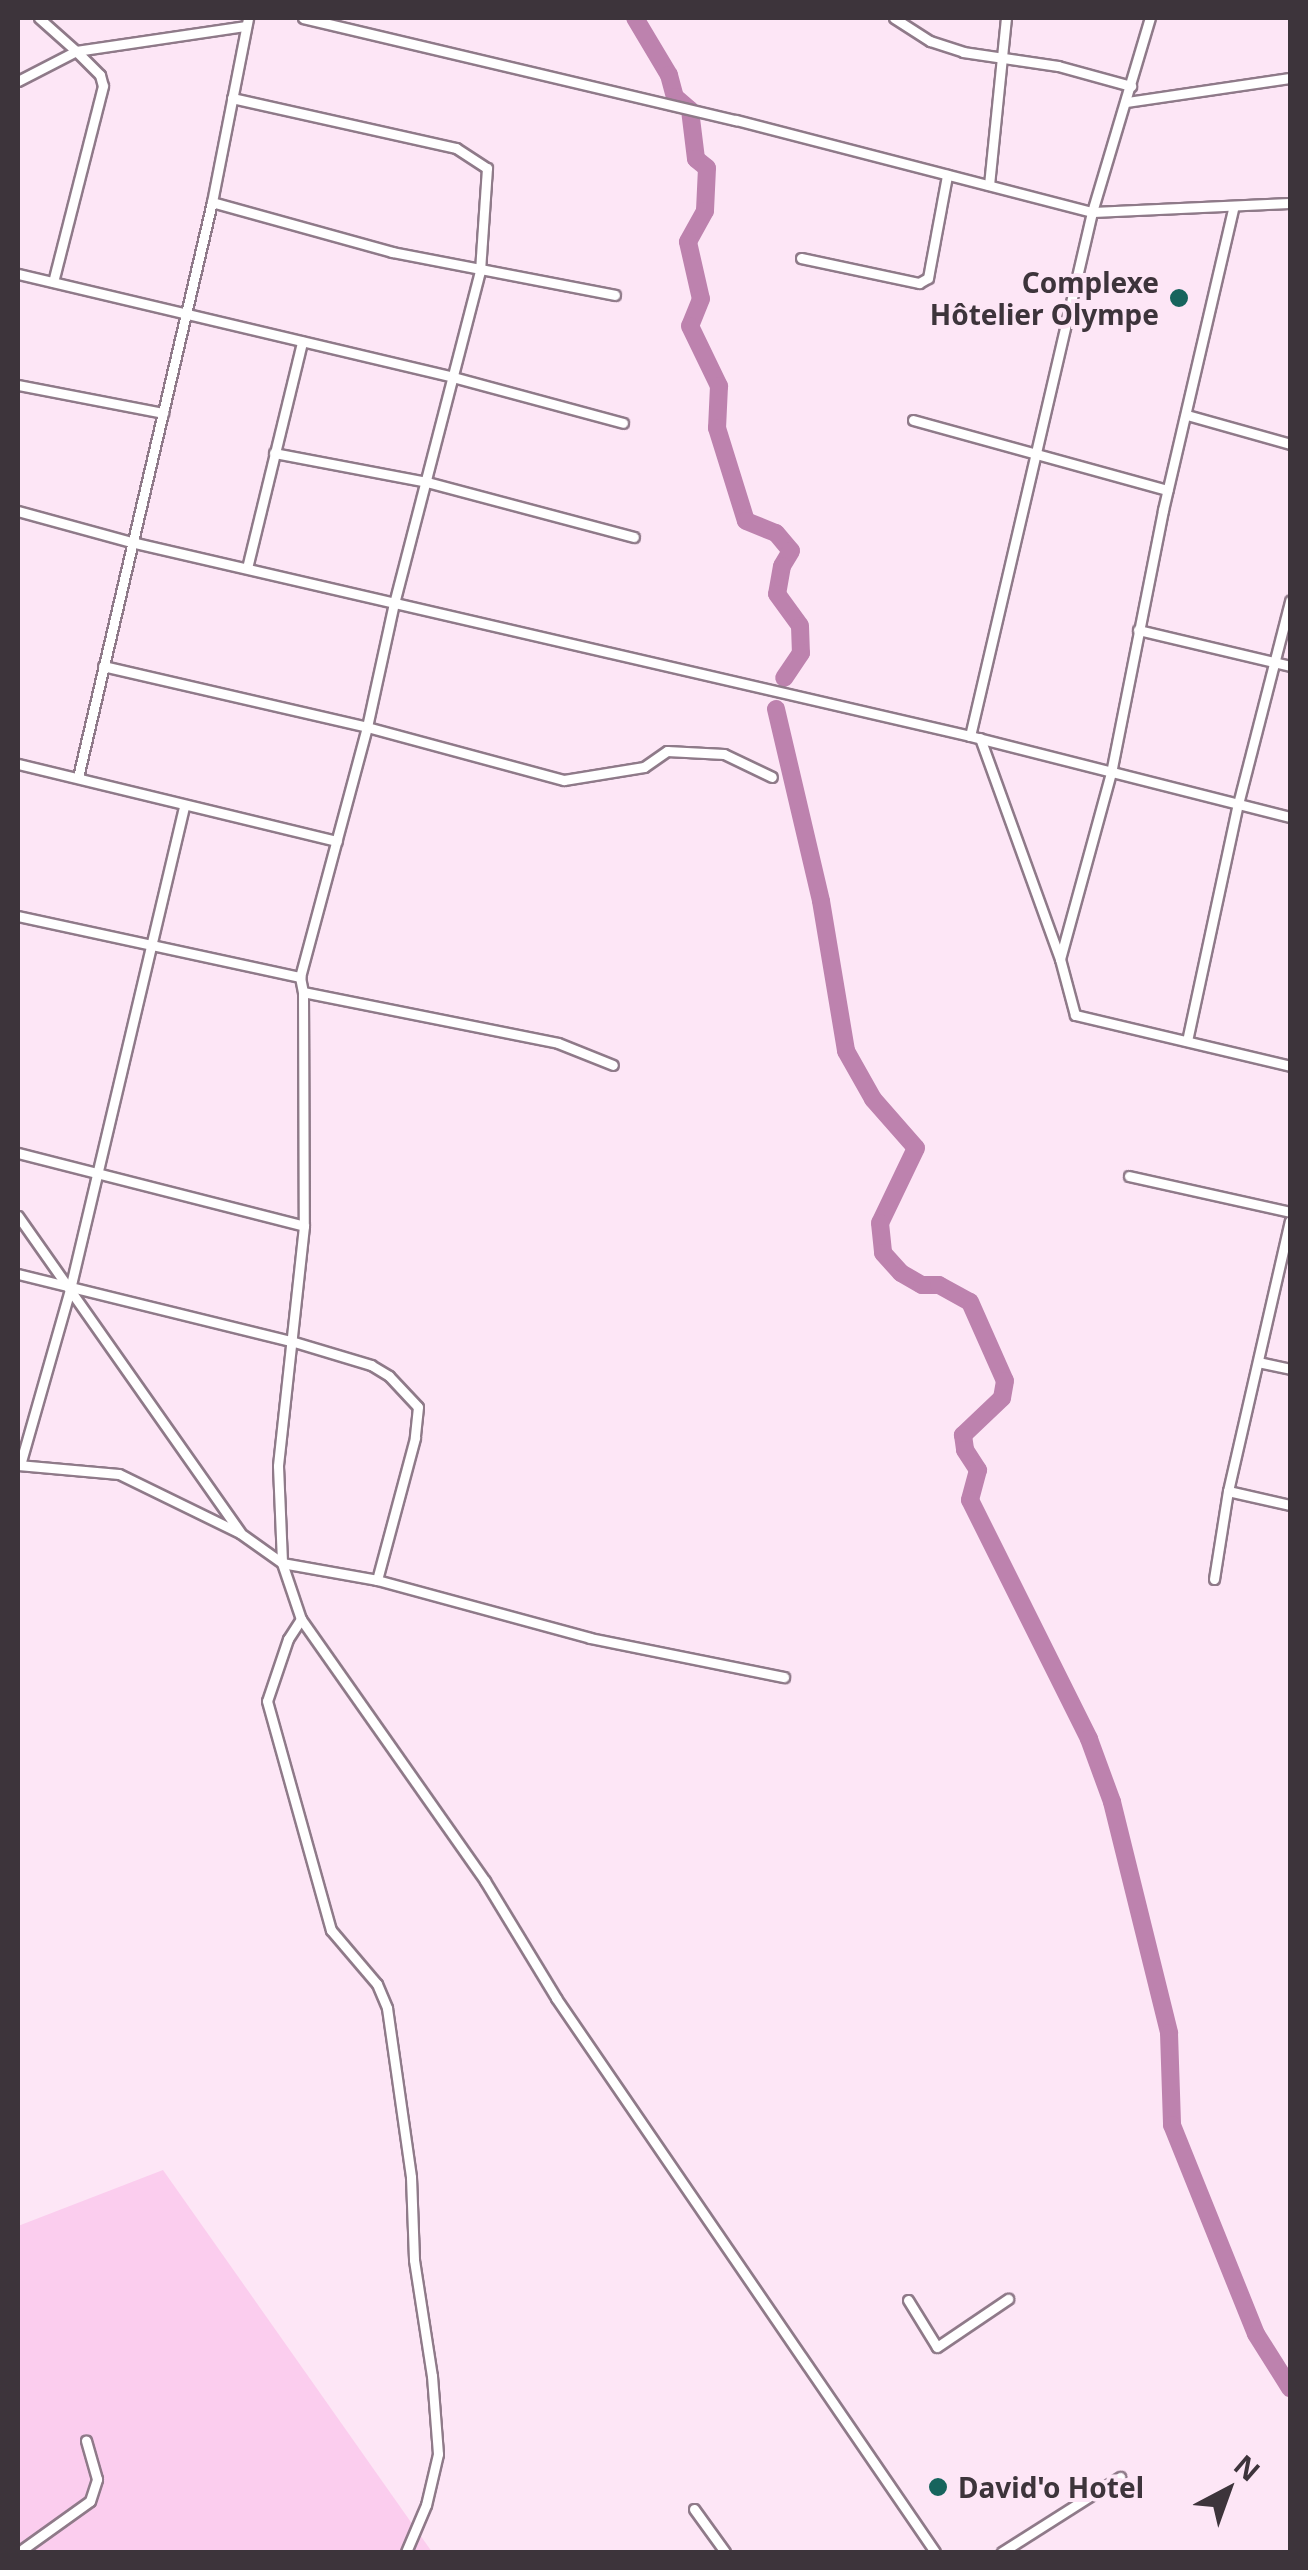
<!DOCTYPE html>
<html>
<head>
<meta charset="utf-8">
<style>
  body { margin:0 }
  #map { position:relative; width:1308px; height:2570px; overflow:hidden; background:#fde6f6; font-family:"Noto Sans",sans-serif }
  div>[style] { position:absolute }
  .green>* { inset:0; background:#fbcdee }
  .river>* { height:18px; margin:-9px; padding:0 9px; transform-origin:9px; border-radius:9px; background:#bd82ae }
  .roads { filter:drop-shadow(2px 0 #8f7a89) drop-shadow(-2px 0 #8f7a89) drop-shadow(0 2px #8f7a89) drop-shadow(0 -2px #8f7a89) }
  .minor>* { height:9px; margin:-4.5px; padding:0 4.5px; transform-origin:4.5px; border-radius:4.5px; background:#fff }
  .dots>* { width:28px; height:28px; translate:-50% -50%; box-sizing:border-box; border:5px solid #fde6f6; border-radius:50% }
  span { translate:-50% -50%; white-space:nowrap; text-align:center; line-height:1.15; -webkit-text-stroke:8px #fde6f6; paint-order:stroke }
  .poi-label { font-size:28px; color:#3d343b; font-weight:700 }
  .right { translate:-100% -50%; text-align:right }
  .left { translate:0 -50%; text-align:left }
  .frame { position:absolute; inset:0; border:20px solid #3d343b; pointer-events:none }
  .north { position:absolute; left:1178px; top:2440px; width:100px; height:100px; -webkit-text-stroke:8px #fde6f6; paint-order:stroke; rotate:41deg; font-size:28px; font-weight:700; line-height:40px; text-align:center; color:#3d343b }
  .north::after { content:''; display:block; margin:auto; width:35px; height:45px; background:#3d343b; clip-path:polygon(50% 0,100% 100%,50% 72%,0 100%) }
</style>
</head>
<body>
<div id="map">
  <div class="green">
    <i style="clip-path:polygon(163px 2170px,432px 2552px,18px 2552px,18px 2226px)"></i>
  </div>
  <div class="river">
    <i style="left:635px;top:18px;width:66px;rotate:59.2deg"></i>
    <i style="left:669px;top:75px;width:23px;rotate:75deg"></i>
    <i style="left:675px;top:97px;width:20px;rotate:41deg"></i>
    <i style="left:690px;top:110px;width:49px;rotate:83deg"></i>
    <i style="left:696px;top:159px;width:14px;rotate:39deg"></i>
    <i style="left:707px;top:168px;width:43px;rotate:92.7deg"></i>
    <i style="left:705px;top:211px;width:35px;rotate:119deg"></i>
    <i style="left:688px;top:242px;width:58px;rotate:77.2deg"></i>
    <i style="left:701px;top:299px;width:29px;rotate:112deg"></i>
    <i style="left:690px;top:326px;width:67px;rotate:64.2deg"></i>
    <i style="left:719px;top:386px;width:42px;rotate:92.7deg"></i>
    <i style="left:717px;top:428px;width:97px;rotate:72.7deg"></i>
    <i style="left:746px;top:521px;width:32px;rotate:22deg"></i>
    <i style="left:776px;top:533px;width:23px;rotate:50deg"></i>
    <i style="left:791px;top:551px;width:17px;rotate:121deg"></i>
    <i style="left:782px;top:566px;width:28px;rotate:100deg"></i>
    <i style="left:777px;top:594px;width:39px;rotate:54deg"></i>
    <i style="left:800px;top:626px;width:27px;rotate:88deg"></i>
    <i style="left:801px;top:653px;width:30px;rotate:124deg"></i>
    <i style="left:776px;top:709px;width:197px;rotate:76.8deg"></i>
    <i style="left:821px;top:901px;width:152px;rotate:80.5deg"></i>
    <i style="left:846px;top:1051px;width:55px;rotate:60.6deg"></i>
    <i style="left:873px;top:1099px;width:65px;rotate:48.7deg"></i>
    <i style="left:916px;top:1148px;width:83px;rotate:115.6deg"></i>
    <i style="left:880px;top:1223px;width:30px;rotate:84deg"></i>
    <i style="left:883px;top:1253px;width:27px;rotate:48deg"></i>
    <i style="left:901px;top:1273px;width:24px;rotate:30deg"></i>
    <i style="left:922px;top:1285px;width:17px"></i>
    <i style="left:939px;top:1285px;width:35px;rotate:29deg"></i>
    <i style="left:970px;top:1302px;width:86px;rotate:66.1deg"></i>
    <i style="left:1005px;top:1381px;width:17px;rotate:100deg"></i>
    <i style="left:1002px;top:1398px;width:54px;rotate:136.5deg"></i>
    <i style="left:963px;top:1435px;width:15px;rotate:82deg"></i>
    <i style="left:965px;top:1450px;width:24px;rotate:57deg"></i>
    <i style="left:978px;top:1470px;width:31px;rotate:105deg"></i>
    <i style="left:970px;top:1500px;width:267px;rotate:63.5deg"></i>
    <i style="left:1089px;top:1739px;width:67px;rotate:69.9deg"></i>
    <i style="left:1112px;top:1802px;width:238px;rotate:76.1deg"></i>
    <i style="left:1169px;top:2033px;width:92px;rotate:88.1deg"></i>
    <i style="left:1172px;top:2125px;width:225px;rotate:68.1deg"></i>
    <i style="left:1256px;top:2334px;width:64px;rotate:57.8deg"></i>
  </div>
  <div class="roads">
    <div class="minor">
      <i style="left:39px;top:18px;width:50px;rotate:41.7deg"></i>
      <i style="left:76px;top:51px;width:172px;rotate:-8.4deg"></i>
      <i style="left:303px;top:18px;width:445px;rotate:13.3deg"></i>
      <i style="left:736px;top:120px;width:368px;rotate:14.5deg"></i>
      <i style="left:1092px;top:212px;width:198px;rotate:-2.6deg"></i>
      <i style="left:894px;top:18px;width:43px;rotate:32.6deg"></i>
      <i style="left:930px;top:41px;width:35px;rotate:18deg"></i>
      <i style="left:963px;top:52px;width:96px;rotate:8.4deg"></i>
      <i style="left:1058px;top:66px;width:76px;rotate:15.3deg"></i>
      <i style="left:18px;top:81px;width:65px;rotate:-27.3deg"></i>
      <i style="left:76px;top:51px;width:34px;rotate:45deg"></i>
      <i style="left:100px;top:75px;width:11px;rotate:75deg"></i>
      <i style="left:103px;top:86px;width:202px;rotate:104.3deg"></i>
      <i style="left:232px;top:98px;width:230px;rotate:12.6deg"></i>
      <i style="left:456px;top:148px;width:37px;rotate:33deg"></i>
      <i style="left:487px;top:168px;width:103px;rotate:93.9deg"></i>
      <i style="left:480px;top:271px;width:343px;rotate:104.5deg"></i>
      <i style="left:394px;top:603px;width:127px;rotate:102.3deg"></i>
      <i style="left:367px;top:727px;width:259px;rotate:105deg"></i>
      <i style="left:300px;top:977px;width:15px;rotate:79deg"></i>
      <i style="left:303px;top:992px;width:234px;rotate:89.8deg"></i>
      <i style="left:304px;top:1226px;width:241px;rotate:96.2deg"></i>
      <i style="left:278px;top:1466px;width:97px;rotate:87.6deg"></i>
      <i style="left:282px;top:1563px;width:59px;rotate:71.3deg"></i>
      <i style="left:301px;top:1619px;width:320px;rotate:54.9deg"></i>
      <i style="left:485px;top:1881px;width:137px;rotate:58.7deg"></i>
      <i style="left:556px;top:1998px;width:671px;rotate:55.62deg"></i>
      <i style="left:1127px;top:102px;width:165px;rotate:-8.4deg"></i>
      <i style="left:989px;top:185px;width:168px;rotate:-84.2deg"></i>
      <i style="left:212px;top:202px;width:187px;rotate:15.5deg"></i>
      <i style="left:392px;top:252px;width:227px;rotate:10.9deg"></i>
      <i style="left:801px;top:258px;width:121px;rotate:12deg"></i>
      <i style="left:919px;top:283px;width:10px;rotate:-29deg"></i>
      <i style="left:928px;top:278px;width:105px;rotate:-79.5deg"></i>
      <i style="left:18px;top:274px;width:447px;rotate:13.3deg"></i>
      <i style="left:453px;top:377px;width:176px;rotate:15.1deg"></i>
      <i style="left:18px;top:385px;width:148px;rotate:10.9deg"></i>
      <i style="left:1187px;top:415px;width:107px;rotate:15.7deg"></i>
      <i style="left:913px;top:420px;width:264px;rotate:15.4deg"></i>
      <i style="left:274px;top:453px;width:156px;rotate:10.7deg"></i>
      <i style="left:427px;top:482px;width:214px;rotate:14.9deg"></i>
      <i style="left:18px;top:511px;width:117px;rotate:15.3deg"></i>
      <i style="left:131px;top:542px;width:861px;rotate:13.02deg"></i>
      <i style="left:970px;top:736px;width:330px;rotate:14.2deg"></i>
      <i style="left:247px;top:568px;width:233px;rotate:-76.3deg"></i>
      <i style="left:1138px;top:630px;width:156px;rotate:13.3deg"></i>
      <i style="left:103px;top:666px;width:271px;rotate:13deg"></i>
      <i style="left:367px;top:727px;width:204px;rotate:15.1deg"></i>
      <i style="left:564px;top:780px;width:81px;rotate:-9.2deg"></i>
      <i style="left:644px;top:767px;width:28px;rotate:-35deg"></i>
      <i style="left:667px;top:751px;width:57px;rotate:3deg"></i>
      <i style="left:724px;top:754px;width:53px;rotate:25.6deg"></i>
      <i style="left:970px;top:736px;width:538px;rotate:-76.89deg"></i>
      <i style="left:1092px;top:212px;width:202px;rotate:-73.4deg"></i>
      <i style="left:980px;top:738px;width:235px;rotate:70.1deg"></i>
      <i style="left:1060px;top:959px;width:58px;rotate:75deg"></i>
      <i style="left:1075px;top:1015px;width:221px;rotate:13.3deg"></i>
      <i style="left:18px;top:764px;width:328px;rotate:13.6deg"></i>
      <i style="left:78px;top:777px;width:590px;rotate:-76.88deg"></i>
      <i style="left:212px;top:202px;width:187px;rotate:-78.9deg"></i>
      <i style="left:18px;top:916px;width:289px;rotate:12.2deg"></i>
      <i style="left:1060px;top:959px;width:193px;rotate:-74.7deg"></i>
      <i style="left:1111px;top:773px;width:268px;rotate:-78.8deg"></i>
      <i style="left:1163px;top:510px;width:310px;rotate:-76.9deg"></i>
      <i style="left:303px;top:992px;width:260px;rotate:11.3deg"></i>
      <i style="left:558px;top:1043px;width:59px;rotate:21.8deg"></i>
      <i style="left:1187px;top:1041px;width:242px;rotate:-77.9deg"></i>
      <i style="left:1238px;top:804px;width:210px;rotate:-75.6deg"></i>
      <i style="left:18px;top:1153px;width:295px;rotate:14.3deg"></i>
      <i style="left:1129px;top:1176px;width:165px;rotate:12.6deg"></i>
      <i style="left:18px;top:1216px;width:386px;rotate:54.9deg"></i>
      <i style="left:18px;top:1274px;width:281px;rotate:13.8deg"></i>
      <i style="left:291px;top:1341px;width:84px;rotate:16.7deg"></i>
      <i style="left:371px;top:1365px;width:21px;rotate:31deg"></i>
      <i style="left:389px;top:1376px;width:42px;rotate:46.9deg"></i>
      <i style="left:418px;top:1407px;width:31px;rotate:96deg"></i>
      <i style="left:415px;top:1438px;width:147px;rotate:105deg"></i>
      <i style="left:1258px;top:1362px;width:33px;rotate:12deg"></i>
      <i style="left:18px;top:1465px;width:101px;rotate:5.1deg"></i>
      <i style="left:119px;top:1474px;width:135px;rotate:26deg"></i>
      <i style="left:240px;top:1533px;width:52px;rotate:35.5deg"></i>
      <i style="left:282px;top:1563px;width:97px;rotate:10.1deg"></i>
      <i style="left:377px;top:1580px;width:221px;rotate:15.2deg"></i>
      <i style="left:590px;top:1638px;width:198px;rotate:11.4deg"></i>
      <i style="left:20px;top:1465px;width:183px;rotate:-74.1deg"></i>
      <i style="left:70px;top:1289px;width:496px;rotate:-76.7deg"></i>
      <i style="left:1228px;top:1491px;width:64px;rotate:12.7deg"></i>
      <i style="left:1214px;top:1579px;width:89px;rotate:-81deg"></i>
      <i style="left:1228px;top:1491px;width:277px;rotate:-77.1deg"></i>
      <i style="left:301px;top:1619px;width:24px;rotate:123deg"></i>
      <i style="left:288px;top:1639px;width:65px;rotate:108.7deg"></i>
      <i style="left:267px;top:1701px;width:238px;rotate:74.4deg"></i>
      <i style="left:331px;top:1930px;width:71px;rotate:49.6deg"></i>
      <i style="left:377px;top:1984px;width:26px;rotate:67deg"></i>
      <i style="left:387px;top:2008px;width:171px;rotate:81.9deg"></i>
      <i style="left:411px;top:2177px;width:83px;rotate:87.9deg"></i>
      <i style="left:414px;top:2260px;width:117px;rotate:81.2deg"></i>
      <i style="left:432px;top:2376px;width:78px;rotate:85.6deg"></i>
      <i style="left:438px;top:2454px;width:52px;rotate:103.2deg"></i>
      <i style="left:426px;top:2505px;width:51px;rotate:113.1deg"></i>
      <i style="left:908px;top:2300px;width:55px;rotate:58.3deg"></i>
      <i style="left:937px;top:2347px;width:86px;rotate:-34.1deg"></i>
      <i style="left:694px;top:2509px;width:53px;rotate:54.2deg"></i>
      <i style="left:23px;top:2549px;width:82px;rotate:-35.6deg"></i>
      <i style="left:90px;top:2501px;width:23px;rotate:-72deg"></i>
      <i style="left:97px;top:2479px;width:40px;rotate:-106deg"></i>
      <i style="left:1002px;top:2552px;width:140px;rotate:-32.4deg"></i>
    </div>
  </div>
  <div class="dots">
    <i style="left:1179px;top:298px;background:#17645d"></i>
    <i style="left:938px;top:2487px;background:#17645d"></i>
  </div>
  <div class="poi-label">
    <span class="right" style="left:1159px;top:298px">Complexe<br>Hôtelier Olympe</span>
    <span class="left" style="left:958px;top:2487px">David'o Hotel</span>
  </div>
  <div class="frame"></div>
  <div class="north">N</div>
</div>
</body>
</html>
